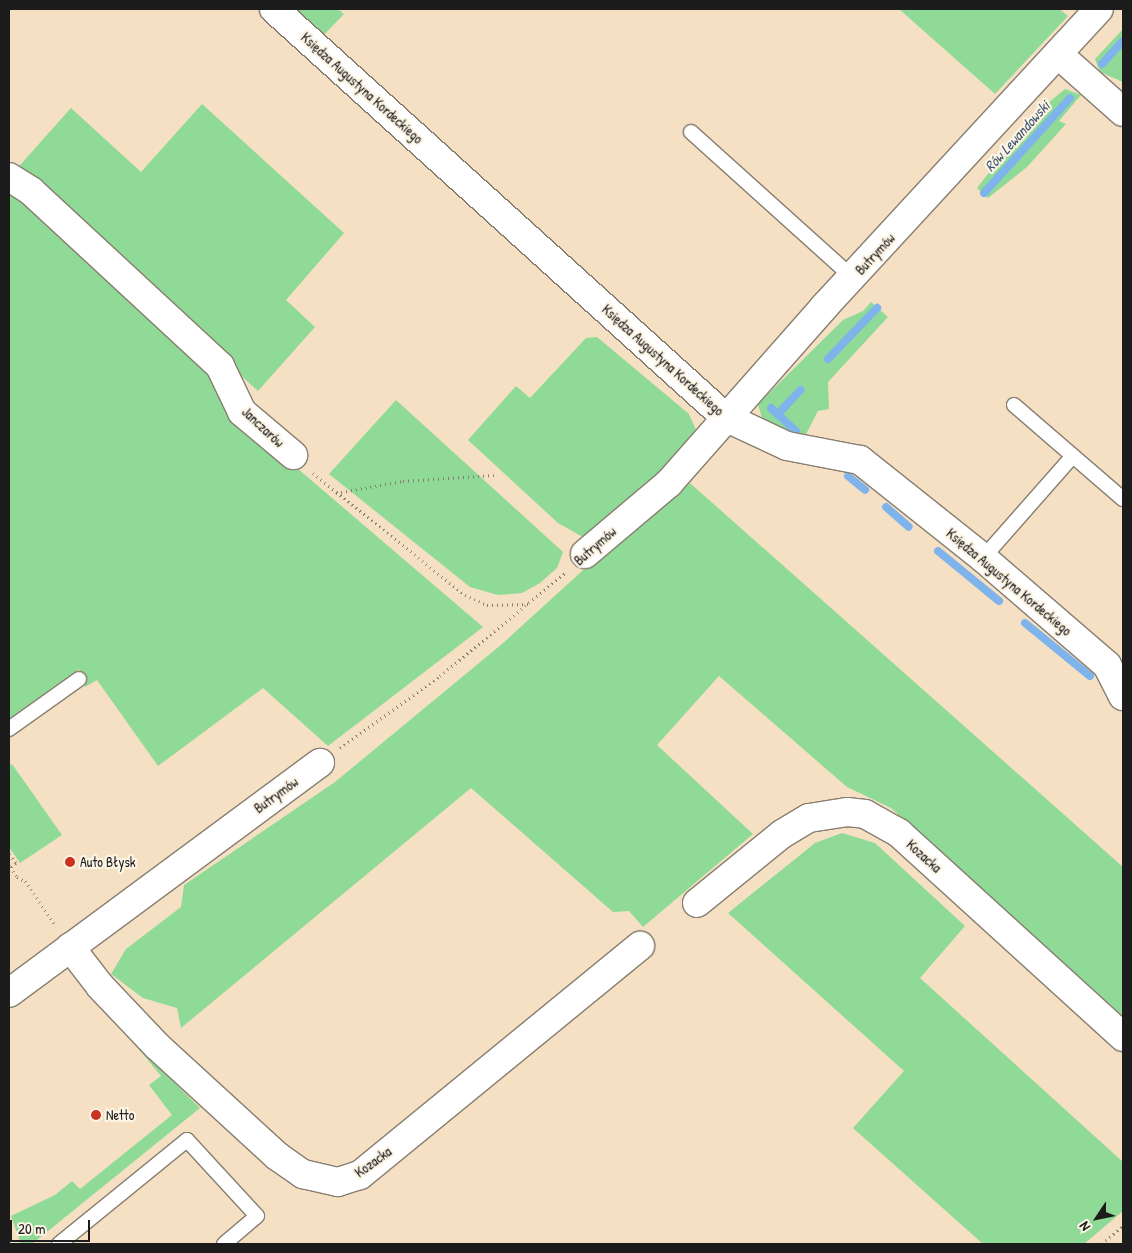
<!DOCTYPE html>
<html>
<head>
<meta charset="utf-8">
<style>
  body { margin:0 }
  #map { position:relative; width:1132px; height:1253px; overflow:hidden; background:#f5e0c4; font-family:"Patrick Hand",sans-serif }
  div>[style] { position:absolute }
  .green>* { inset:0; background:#8fda97 }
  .stream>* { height:8px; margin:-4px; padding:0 4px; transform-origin:4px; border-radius:4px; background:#7eb3ec }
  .path>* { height:3px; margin-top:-1.5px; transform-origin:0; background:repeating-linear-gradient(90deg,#887e70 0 1px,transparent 0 5px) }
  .roads { filter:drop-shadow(1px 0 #887e70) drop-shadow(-1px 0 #887e70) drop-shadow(0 1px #887e70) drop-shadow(0 -1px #887e70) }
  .service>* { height:14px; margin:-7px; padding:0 7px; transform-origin:7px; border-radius:7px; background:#fff }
  .minor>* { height:28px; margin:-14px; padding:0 14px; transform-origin:14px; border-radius:14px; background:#fff }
  .dots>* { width:14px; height:14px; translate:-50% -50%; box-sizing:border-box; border:2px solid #fcf5e5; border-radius:50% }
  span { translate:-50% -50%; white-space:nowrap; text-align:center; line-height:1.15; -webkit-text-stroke:4.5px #fcf5e5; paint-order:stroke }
  .street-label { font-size:14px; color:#1c1c1c }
  .poi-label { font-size:14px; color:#1c1c1c }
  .left { translate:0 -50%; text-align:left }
  .water-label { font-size:15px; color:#43586f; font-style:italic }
  .frame { position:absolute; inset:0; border:10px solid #1c1c1c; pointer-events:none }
  .north { position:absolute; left:1072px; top:1193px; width:50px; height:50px; -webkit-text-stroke:4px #fcf5e5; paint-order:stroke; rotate:236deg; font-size:14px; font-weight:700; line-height:20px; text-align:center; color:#1c1c1c }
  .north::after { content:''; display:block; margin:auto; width:18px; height:22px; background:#1c1c1c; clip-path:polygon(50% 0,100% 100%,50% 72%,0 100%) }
  .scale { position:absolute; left:10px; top:1220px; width:80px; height:22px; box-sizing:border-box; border:2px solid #1c1c1c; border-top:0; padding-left:6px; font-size:15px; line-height:18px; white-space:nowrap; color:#1c1c1c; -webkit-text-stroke:4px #fcf5e5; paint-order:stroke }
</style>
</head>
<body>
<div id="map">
  <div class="green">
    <i style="clip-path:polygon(286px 9px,338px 9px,344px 14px,320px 39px)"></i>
    <i style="clip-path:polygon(899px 9px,1059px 9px,1068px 16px,995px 94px)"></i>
    <i style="clip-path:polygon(1123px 29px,1123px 82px,1100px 72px,1095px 59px)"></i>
    <i style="clip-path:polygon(1065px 89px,1081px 95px,1059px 121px,1066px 124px,1027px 167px,988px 198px,977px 188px,1037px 112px)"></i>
    <i style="clip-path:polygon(202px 104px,344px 233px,286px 300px,315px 327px,258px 391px,30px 184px,13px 173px,71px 108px,141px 172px)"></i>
    <i style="clip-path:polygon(9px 185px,213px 368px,229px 410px,483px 627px,328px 746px,263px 688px,158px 766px,97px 680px,85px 687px,79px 669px,9px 719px)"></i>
    <i style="clip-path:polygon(871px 302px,888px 317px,828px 382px,829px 409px,818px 411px,805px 436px,797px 438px,763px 422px,758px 404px,843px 320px,863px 311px)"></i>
    <i style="clip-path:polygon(597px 337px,689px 414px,696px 430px,687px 454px,597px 535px,581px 536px,558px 523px,468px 440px,516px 386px,530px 398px,586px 338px)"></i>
    <i style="clip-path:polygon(396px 400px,563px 552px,557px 568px,540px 583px,522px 593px,498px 595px,470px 587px,329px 474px)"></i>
    <i style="clip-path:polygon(690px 483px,1123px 867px,1123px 1016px,891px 808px,847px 787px,719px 676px,657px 745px,753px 834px,643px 927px,629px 911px,613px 912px,471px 788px,181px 1028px,177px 1008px,143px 998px,111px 974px,126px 949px,181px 907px,184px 885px,335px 782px,502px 644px,592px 562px)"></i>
    <i style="clip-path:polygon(12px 764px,62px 835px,20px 863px,9px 847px,9px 766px)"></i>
    <i style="clip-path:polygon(842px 833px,875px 843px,965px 926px,920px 978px,1123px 1162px,1123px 1211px,1084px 1244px,983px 1244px,853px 1128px,904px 1071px,728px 913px,815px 843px)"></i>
    <i style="clip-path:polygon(133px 1042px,200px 1108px,32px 1244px,21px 1244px,11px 1216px,55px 1195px,72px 1181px,80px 1189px,172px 1115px,149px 1085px,161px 1076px)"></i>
  </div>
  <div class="stream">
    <i style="left:1102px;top:64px;width:31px;rotate:-48deg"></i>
    <i style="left:984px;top:193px;width:128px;rotate:-47.8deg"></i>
    <i style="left:828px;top:359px;width:71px;rotate:-46.1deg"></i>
    <i style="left:771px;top:408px;width:34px;rotate:43deg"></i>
    <i style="left:778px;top:414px;width:33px;rotate:-47deg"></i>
    <i style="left:848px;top:476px;width:22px;rotate:39deg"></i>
    <i style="left:886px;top:507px;width:30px;rotate:41deg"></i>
    <i style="left:938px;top:551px;width:79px;rotate:39.3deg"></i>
    <i style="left:1025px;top:623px;width:84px;rotate:39.2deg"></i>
  </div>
  <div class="path">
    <i style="left:313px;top:473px;width:195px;rotate:38.8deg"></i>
    <i style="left:465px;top:595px;width:24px;rotate:24deg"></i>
    <i style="left:487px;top:605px;width:42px;rotate:-1.4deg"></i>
    <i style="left:336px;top:493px;width:68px;rotate:-10.2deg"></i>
    <i style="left:403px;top:481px;width:91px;rotate:-3.8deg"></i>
    <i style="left:340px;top:748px;width:123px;rotate:-35.8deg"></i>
    <i style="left:440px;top:676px;width:163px;rotate:-39.5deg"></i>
    <i style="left:9px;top:854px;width:11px;rotate:52deg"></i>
    <i style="left:16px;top:863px;width:7px;rotate:146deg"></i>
    <i style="left:10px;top:867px;width:12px;rotate:55deg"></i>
    <i style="left:17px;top:877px;width:9px;rotate:27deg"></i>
    <i style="left:25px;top:881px;width:55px;rotate:55.4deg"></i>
    <i style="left:1102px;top:1244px;width:28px;rotate:-41deg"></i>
  </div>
  <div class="roads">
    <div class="service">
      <i style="left:691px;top:132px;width:218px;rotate:42deg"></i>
      <i style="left:1014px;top:405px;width:144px;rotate:40.8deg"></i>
      <i style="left:983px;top:558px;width:136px;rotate:-48.6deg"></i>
      <i style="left:9px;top:729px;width:86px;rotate:-35.5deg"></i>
      <i style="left:59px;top:1244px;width:165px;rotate:-39.1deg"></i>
      <i style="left:187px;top:1140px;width:103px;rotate:47.4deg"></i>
      <i style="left:257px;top:1216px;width:43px;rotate:139.7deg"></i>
    </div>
    <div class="minor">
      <i style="left:274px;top:9px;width:608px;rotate:42.13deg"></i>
      <i style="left:725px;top:417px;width:68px;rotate:25.1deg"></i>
      <i style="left:787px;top:446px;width:74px;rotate:10.9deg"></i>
      <i style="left:860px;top:460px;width:157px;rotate:38.5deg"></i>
      <i style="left:983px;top:558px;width:164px;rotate:40.8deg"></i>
      <i style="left:1107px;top:665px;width:35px;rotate:63deg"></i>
      <i style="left:1058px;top:54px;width:87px;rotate:41.7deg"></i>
      <i style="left:9px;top:177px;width:26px;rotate:32deg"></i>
      <i style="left:31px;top:191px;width:258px;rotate:42.8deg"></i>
      <i style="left:220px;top:366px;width:51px;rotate:64.4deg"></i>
      <i style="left:242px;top:412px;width:67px;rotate:40.1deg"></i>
      <i style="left:585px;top:554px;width:110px;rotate:-40.2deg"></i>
      <i style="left:669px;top:483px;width:235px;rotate:-48.6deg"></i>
      <i style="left:824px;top:307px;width:405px;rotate:-47.3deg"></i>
      <i style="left:697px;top:903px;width:109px;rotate:-39.1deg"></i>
      <i style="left:782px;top:834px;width:31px;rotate:-31deg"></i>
      <i style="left:809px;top:818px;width:38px;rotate:-9deg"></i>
      <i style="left:847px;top:812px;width:18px;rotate:6deg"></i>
      <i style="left:865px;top:814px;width:39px;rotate:29deg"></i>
      <i style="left:899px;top:833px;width:303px;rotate:42.3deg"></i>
      <i style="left:70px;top:947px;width:49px;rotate:52.4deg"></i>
      <i style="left:100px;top:986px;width:83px;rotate:46.5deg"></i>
      <i style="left:157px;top:1046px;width:163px;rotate:42.5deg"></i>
      <i style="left:277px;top:1156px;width:32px;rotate:35deg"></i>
      <i style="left:303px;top:1174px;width:36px;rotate:13deg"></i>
      <i style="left:338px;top:1182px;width:23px;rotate:-18deg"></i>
      <i style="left:360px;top:1175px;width:362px;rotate:-39.3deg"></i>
      <i style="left:9px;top:993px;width:387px;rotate:-36.5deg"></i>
    </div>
  </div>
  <div class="dots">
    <i style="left:70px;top:862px;background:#c8321e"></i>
    <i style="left:96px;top:1115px;background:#c8321e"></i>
  </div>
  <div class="street-label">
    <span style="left:362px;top:88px;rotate:42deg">Księdza Augustyna Kordeckiego</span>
    <span style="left:875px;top:254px;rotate:-47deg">Butrymów</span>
    <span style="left:663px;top:360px;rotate:42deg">Księdza Augustyna Kordeckiego</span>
    <span style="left:263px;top:427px;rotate:43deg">Janczarów</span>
    <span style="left:595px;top:546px;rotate:-41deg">Butrymów</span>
    <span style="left:1009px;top:582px;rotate:40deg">Księdza Augustyna Kordeckiego</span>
    <span style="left:276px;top:795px;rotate:-36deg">Butrymów</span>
    <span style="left:924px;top:856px;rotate:42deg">Kozacka</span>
    <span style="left:373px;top:1162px;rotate:-36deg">Kozacka</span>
  </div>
  <div class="poi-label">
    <span class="left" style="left:80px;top:862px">Auto Błysk</span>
    <span class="left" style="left:106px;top:1115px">Netto</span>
  </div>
  <div class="water-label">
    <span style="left:1017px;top:136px;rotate:-48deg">Rów Lewandowski</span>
  </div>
  <div class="frame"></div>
  <div class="north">N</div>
  <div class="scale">20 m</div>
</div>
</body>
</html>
